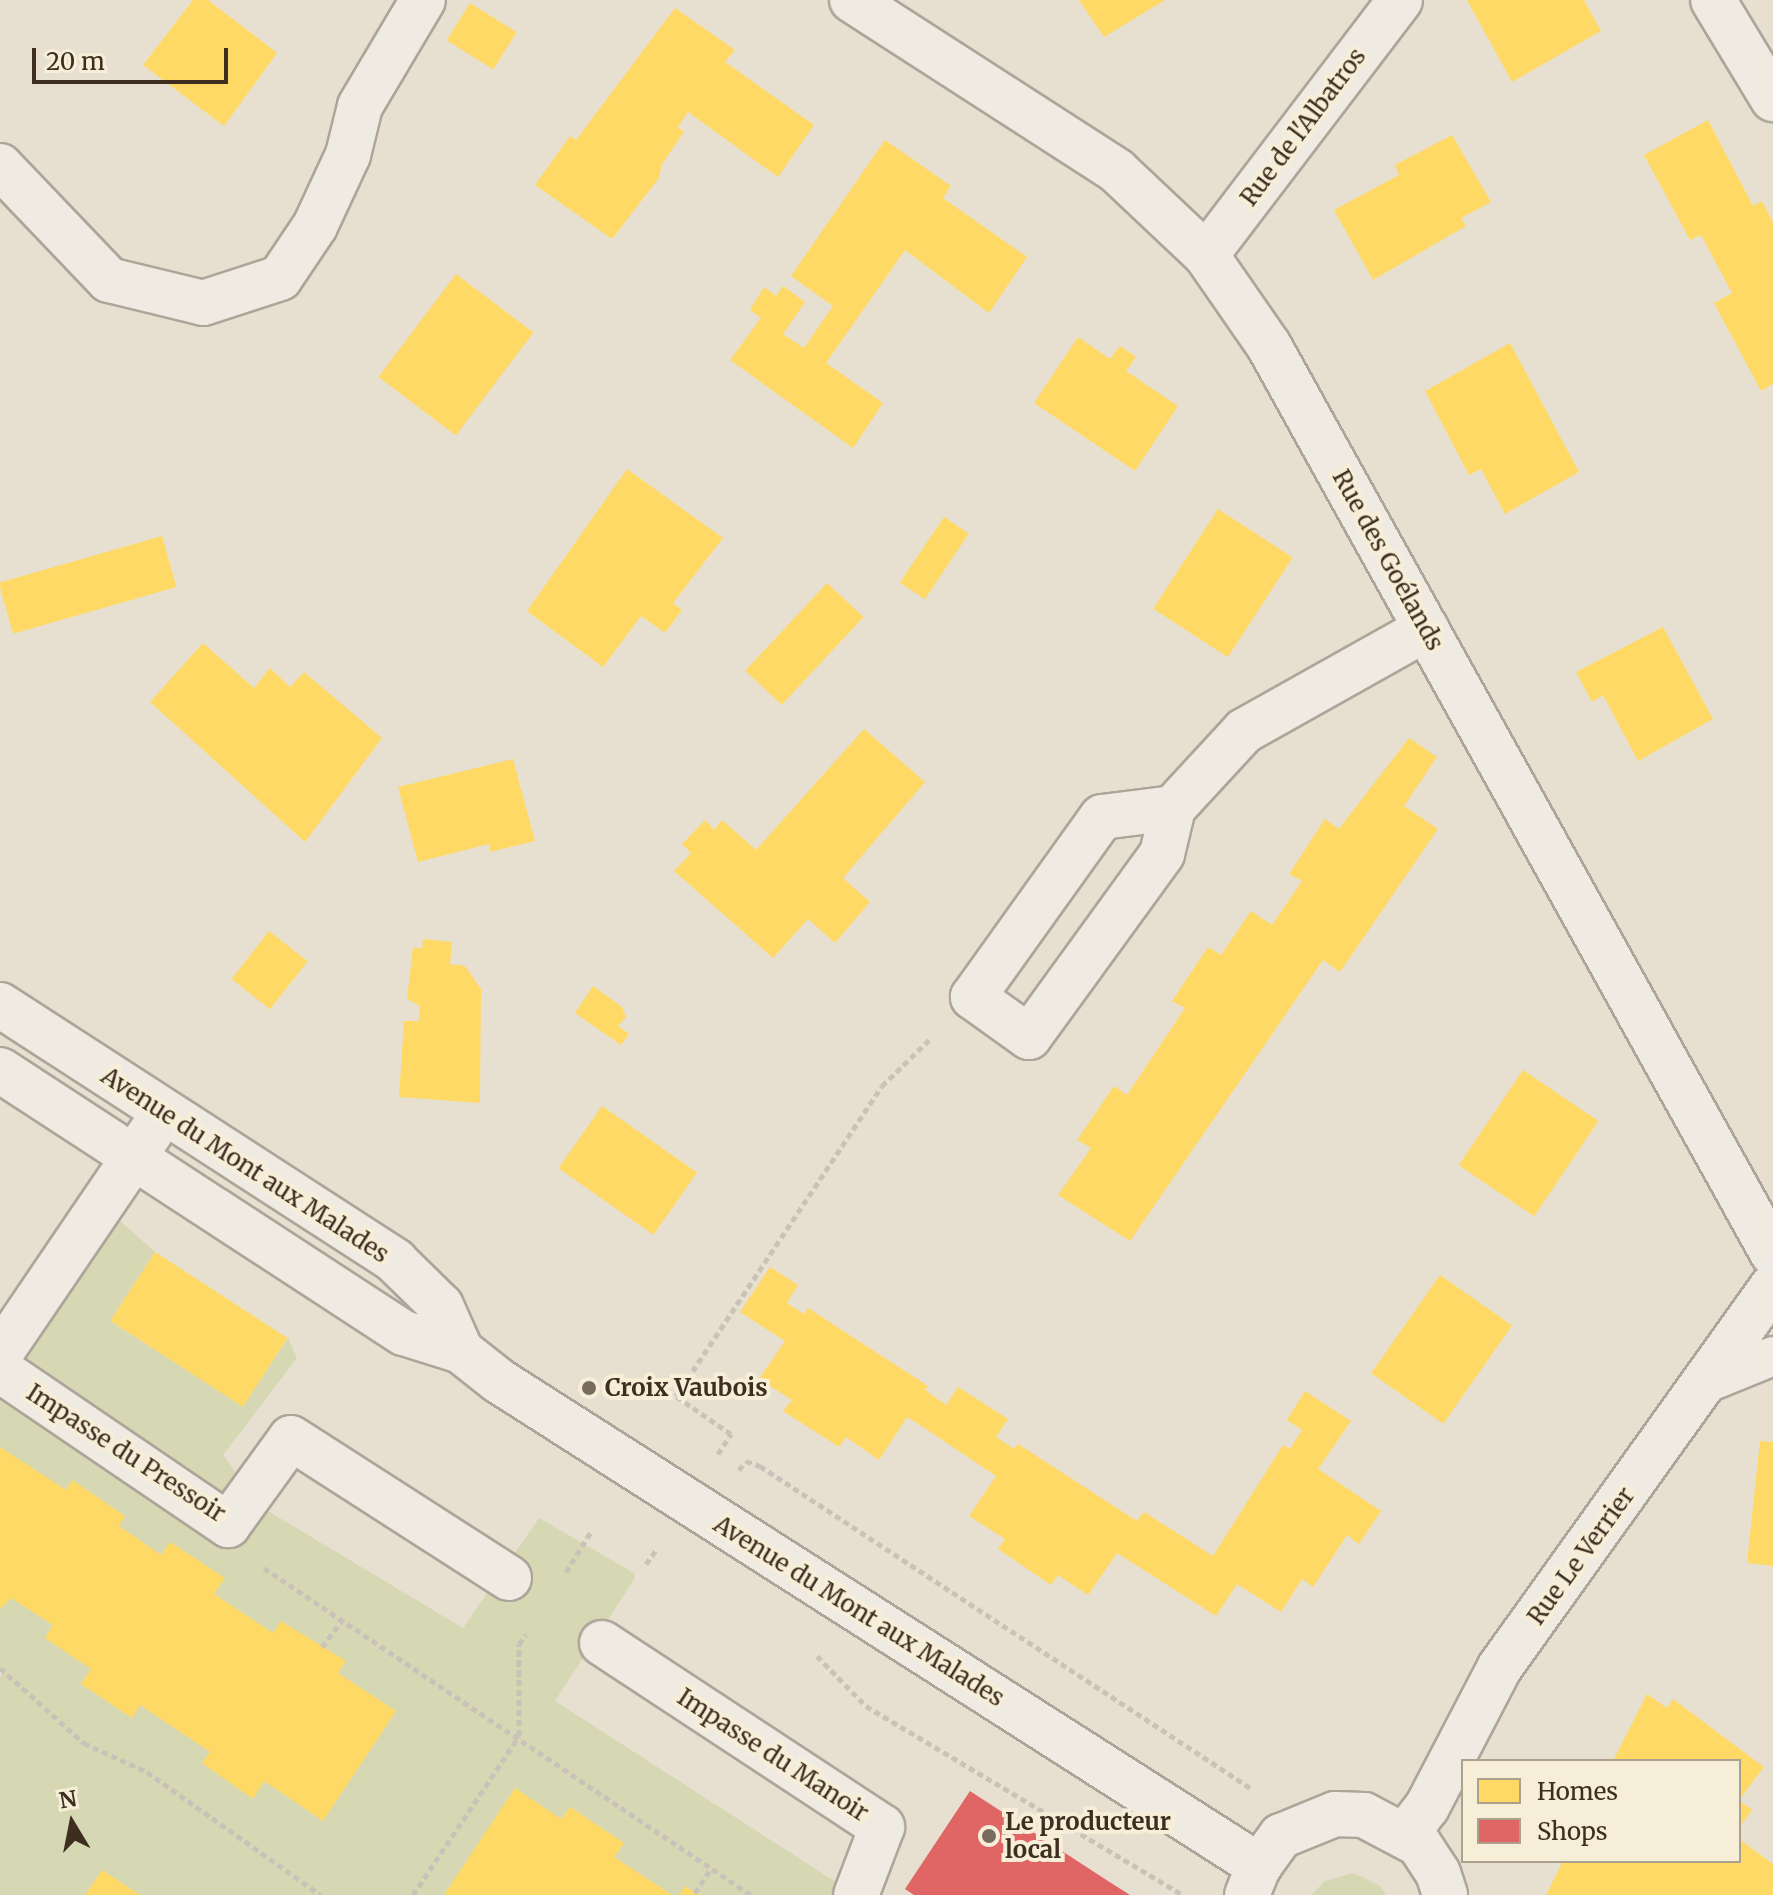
<!DOCTYPE html>
<html>
<head>
<meta charset="utf-8">
<style>
  body { margin:0 }
  #map { position:relative; width:1773px; height:1895px; overflow:hidden; background:#e7e0d1; font-family:Merriweather,serif }
  div>[style] { position:absolute }
  .green>* { inset:0; background:#d6d7b3 }
  .homes>* { inset:0; background:#ffd966; transform-origin:0 0 }
  .shops>* { inset:0; background:#e06666 }
  .path>* { height:5px; margin-top:-2.5px; transform-origin:0; background:repeating-linear-gradient(90deg,#c8c2b9 0 6px,transparent 0 10px) }
  .roads { filter:drop-shadow(2px 0 #ada599) drop-shadow(-2px 0 #ada599) drop-shadow(0 2px #ada599) drop-shadow(0 -2px #ada599) }
  .service>* { height:38px; margin:-19px; padding:0 19px; transform-origin:19px; border-radius:19px; background:#efebe3 }
  .minor>* { height:44px; margin:-22px; padding:0 22px; transform-origin:22px; border-radius:22px; background:#efebe3 }
  .tertiary>* { height:44px; margin:-22px; padding:0 22px; transform-origin:22px; border-radius:22px; background:#efebe3 }
  .dots>* { width:22px; height:22px; translate:-50% -50%; box-sizing:border-box; border:4px solid #f7eed8; border-radius:50% }
  span { translate:-50% -50%; white-space:nowrap; text-align:center; line-height:1.15; -webkit-text-stroke:8px #f7eed8; paint-order:stroke }
  .street-label { font-size:24px; color:#3d2e20 }
  .poi-label { font-size:24px; color:#3d2e20; font-weight:700 }
  .left { translate:0 -50%; text-align:left }
  .legend { position:absolute; left:1461px; top:1759px; width:280px; height:104px; box-sizing:border-box; background:#f7eed8; border:2px solid #ada18e; margin:0; padding:10px 14px; list-style:none; font-size:24px; color:#3d2e20 }
  .legend li { display:flex; align-items:center; gap:16px; height:40px }
  .legend b { width:40px; border:2px solid #ada18e }
  .north { position:absolute; left:32px; top:1783px; width:80px; height:80px; -webkit-text-stroke:6px #f7eed8; paint-order:stroke; rotate:350deg; font-size:22px; font-weight:700; line-height:32px; text-align:center; color:#3d2e20 }
  .north::after { content:''; display:block; margin:auto; width:28px; height:36px; background:#3d2e20; clip-path:polygon(50% 0,100% 100%,50% 72%,0 100%) }
  .scale { position:absolute; left:32px; top:48px; width:196px; height:36px; box-sizing:border-box; border:4px solid #3d2e20; border-top:0; padding-left:10px; font-size:24px; line-height:28px; white-space:nowrap; color:#3d2e20; -webkit-text-stroke:6px #f7eed8; paint-order:stroke }
</style>
</head>
<body>
<div id="map">
  <div class="green">
    <i style="clip-path:polygon(102px 1205px,155px 1252px,110px 1321px,243px 1406px,288px 1338px,297px 1358px,223px 1455px,263px 1508px,463px 1628px,539px 1518px,634px 1573px,635px 1578px,555px 1701px,856px 1895px,0 1895px,0 1677px,4px 1671px,0 1668px,0 1354px)"></i>
    <i style="clip-path:polygon(1353px 1873px,1379px 1885px,1386px 1895px,1311px 1895px,1325px 1881px)"></i>
  </div>
  <div class="homes">
    <i style="clip-path:polygon(193px 0,208px 0,277px 53px,224px 126px,143px 65px)"></i>
    <i style="clip-path:polygon(1079px 0,1165px 0,1104px 37px)"></i>
    <i style="clip-path:polygon(1467px 0,1584px 0,1601px 31px,1512px 82px)"></i>
    <i style="left:470px;top:3px;width:55px;height:44px;rotate:32deg"></i>
    <i style="clip-path:polygon(675px 8px,735px 50px,725px 62px,814px 125px,778px 177px,688px 112px,678px 127px,684px 132px,662px 164px,659px 178px,612px 239px,535px 185px,570px 136px,576px 140px)"></i>
    <i style="clip-path:polygon(1708px 120px,1753px 206px,1762px 201px,1773px 222px,1773px 384px,1761px 391px,1714px 303px,1732px 293px,1701px 235px,1690px 240px,1644px 155px)"></i>
    <i style="clip-path:polygon(1452px 135px,1491px 202px,1461px 218px,1466px 226px,1373px 280px,1334px 210px,1399px 175px,1395px 165px)"></i>
    <i style="clip-path:polygon(885px 140px,951px 186px,943px 198px,1027px 257px,989px 313px,905px 250px,826px 363px,883px 403px,853px 448px,730px 360px,761px 318px,750px 310px,764px 287px,776px 296px,783px 286px,805px 302px,783px 334px,804px 348px,833px 306px,791px 276px)"></i>
    <i style="left:456px;top:274px;width:97px;height:129px;rotate:37deg"></i>
    <i style="clip-path:polygon(1078px 337px,1110px 359px,1120px 346px,1136px 357px,1126px 371px,1178px 406px,1135px 471px,1034px 403px)"></i>
    <i style="clip-path:polygon(1510px 343px,1579px 472px,1505px 514px,1481px 469px,1469px 475px,1425px 391px)"></i>
    <i style="clip-path:polygon(627px 469px,723px 538px,673px 603px,682px 610px,665px 633px,641px 616px,603px 667px,527px 611px)"></i>
    <i style="left:1218px;top:509px;width:89px;height:119px;rotate:33deg"></i>
    <i style="left:944px;top:517px;width:30px;height:79px;rotate:34deg"></i>
    <i style="left:162px;top:536px;width:53px;height:170px;rotate:74deg"></i>
    <i style="left:827px;top:583px;width:50px;height:120px;rotate:43deg"></i>
    <i style="clip-path:polygon(1663px 627px,1713px 719px,1638px 761px,1603px 695px,1592px 702px,1576px 672px)"></i>
    <i style="clip-path:polygon(203px 643px,254px 688px,270px 668px,290px 687px,304px 672px,382px 738px,305px 842px,150px 702px)"></i>
    <i style="clip-path:polygon(864px 729px,925px 782px,843px 878px,870px 902px,835px 943px,808px 919px,773px 958px,674px 871px,691px 853px,682px 844px,705px 820px,714px 830px,722px 820px,756px 850px)"></i>
    <i style="clip-path:polygon(1409px 738px,1437px 757px,1404px 806px,1438px 829px,1340px 972px,1323px 960px,1130px 1241px,1058px 1195px,1091px 1148px,1077px 1140px,1114px 1086px,1127px 1095px,1185px 1008px,1172px 1001px,1208px 947px,1221px 955px,1251px 911px,1272px 925px,1302px 881px,1289px 874px,1325px 819px,1339px 829px)"></i>
    <i style="clip-path:polygon(513px 759px,535px 841px,490px 852px,489px 844px,418px 862px,398px 787px)"></i>
    <i style="left:269px;top:931px;width:49px;height:61px;rotate:38deg"></i>
    <i style="clip-path:polygon(423px 939px,452px 942px,450px 964px,465px 966px,481px 989px,480px 1103px,399px 1097px,404px 1021px,419px 1021px,420px 1006px,407px 999px,413px 947px,422px 949px)"></i>
    <i style="clip-path:polygon(593px 986px,622px 1007px,626px 1017px,618px 1026px,629px 1034px,621px 1045px,575px 1013px)"></i>
    <i style="left:1523px;top:1070px;width:91px;height:115px;rotate:34deg"></i>
    <i style="left:602px;top:1106px;width:116px;height:76px;rotate:35deg"></i>
    <i style="left:155px;top:1252px;width:158px;height:82px;rotate:33deg"></i>
    <i style="clip-path:polygon(770px 1267px,798px 1285px,787px 1303px,804px 1314px,808px 1308px,928px 1386px,925px 1390px,946px 1405px,958px 1387px,1008px 1419px,996px 1437px,1014px 1449px,1018px 1444px,1137px 1521px,1144px 1512px,1213px 1556px,1283px 1445px,1290px 1449px,1302px 1430px,1287px 1420px,1305px 1391px,1351px 1421px,1318px 1469px,1381px 1511px,1359px 1544px,1347px 1535px,1313px 1587px,1302px 1579px,1281px 1612px,1237px 1584px,1216px 1616px,1117px 1553px,1088px 1595px,1058px 1575px,1051px 1585px,998px 1549px,1005px 1539px,969px 1516px,996px 1476px,929px 1431px,907px 1417px,879px 1460px,846px 1437px,839px 1447px,783px 1411px,792px 1400px,759px 1379px,785px 1341px,740px 1312px)"></i>
    <i style="left:1440px;top:1275px;width:88px;height:120px;rotate:35deg"></i>
    <i style="clip-path:polygon(1760px 1441px,1773px 1442px,1773px 1566px,1747px 1563px)"></i>
    <i style="clip-path:polygon(0 1447px,66px 1490px,72px 1480px,125px 1516px,119px 1526px,161px 1555px,170px 1542px,225px 1578px,214px 1594px,273px 1633px,281px 1621px,346px 1661px,338px 1673px,396px 1711px,323px 1821px,264px 1781px,253px 1799px,202px 1763px,210px 1752px,140px 1705px,132px 1718px,81px 1684px,91px 1669px,45px 1638px,53px 1625px,11px 1598px,0 1609px)"></i>
    <i style="clip-path:polygon(1647px 1694px,1667px 1708px,1673px 1699px,1764px 1767px,1739px 1800px,1752px 1810px,1739px 1828px,1739px 1761px,1613px 1761px)"></i>
    <i style="clip-path:polygon(515px 1788px,561px 1819px,570px 1807px,624px 1843px,614px 1857px,672px 1895px,444px 1895px)"></i>
    <i style="clip-path:polygon(1739px 1839px,1773px 1864px,1773px 1895px,1546px 1895px,1563px 1861px,1739px 1861px)"></i>
    <i style="clip-path:polygon(102px 1870px,140px 1895px,85px 1895px)"></i>
    <i style="clip-path:polygon(685px 1886px,698px 1895px,679px 1895px)"></i>
  </div>
  <div class="shops">
    <i style="clip-path:polygon(970px 1791px,1108px 1881px,1130px 1895px,914px 1895px,905px 1889px)"></i>
  </div>
  <div class="path">
    <i style="left:718px;top:1454px;width:24px;rotate:-57deg"></i>
    <i style="left:731px;top:1434px;width:67px;rotate:-145.4deg"></i>
    <i style="left:676px;top:1396px;width:372px;rotate:-56.4deg"></i>
    <i style="left:882px;top:1086px;width:70px;rotate:-44.4deg"></i>
    <i style="left:739px;top:1470px;width:11px;rotate:-52deg"></i>
    <i style="left:746px;top:1461px;width:15px;rotate:20deg"></i>
    <i style="left:760px;top:1466px;width:589px;rotate:33.29deg"></i>
    <i style="left:646px;top:1564px;width:19px;rotate:-54deg"></i>
    <i style="left:264px;top:1568px;width:587px;rotate:33.88deg"></i>
    <i style="left:566px;top:1572px;width:49px;rotate:-58.2deg"></i>
    <i style="left:322px;top:1647px;width:34px;rotate:-53deg"></i>
    <i style="left:817px;top:1656px;width:70px;rotate:45.6deg"></i>
    <i style="left:866px;top:1706px;width:369px;rotate:30.8deg"></i>
    <i style="left:0;top:1668px;width:113px;rotate:41.8deg"></i>
    <i style="left:84px;top:1743px;width:69px;rotate:24.7deg"></i>
    <i style="left:147px;top:1772px;width:213px;rotate:35.3deg"></i>
    <i style="left:695px;top:1893px;width:30px;rotate:-57deg"></i>
    <i style="left:413px;top:1895px;width:191px;rotate:-56.3deg"></i>
    <i style="left:519px;top:1736px;width:92px;rotate:-90deg"></i>
    <i style="left:519px;top:1644px;width:12px;rotate:-55deg"></i>
  </div>
  <div class="roads">
    <div class="service">
      <i style="left:1707px;top:1383px;width:71px;rotate:-22.2deg"></i>
    </div>
    <div class="minor">
      <i style="left:852px;top:0;width:315px;rotate:32.8deg"></i>
      <i style="left:1117px;top:171px;width:122px;rotate:43.3deg"></i>
      <i style="left:1206px;top:255px;width:111px;rotate:55.3deg"></i>
      <i style="left:1269px;top:346px;width:1038px;rotate:60.97deg"></i>
      <i style="left:1713px;top:0;width:116px;rotate:58.8deg"></i>
      <i style="left:0;top:166px;width:158px;rotate:46.3deg"></i>
      <i style="left:109px;top:280px;width:97px;rotate:13.7deg"></i>
      <i style="left:203px;top:303px;width:81px;rotate:-18deg"></i>
      <i style="left:280px;top:278px;width:63px;rotate:-56.1deg"></i>
      <i style="left:315px;top:226px;width:78px;rotate:-65.1deg"></i>
      <i style="left:348px;top:155px;width:50px;rotate:-76.2deg"></i>
      <i style="left:360px;top:106px;width:123px;rotate:-59.3deg"></i>
      <i style="left:1206px;top:255px;width:320px;rotate:-52.7deg"></i>
      <i style="left:1173px;top:808px;width:47px;rotate:103.4deg"></i>
      <i style="left:1162px;top:854px;width:226px;rotate:126deg"></i>
      <i style="left:1029px;top:1037px;width:69px;rotate:-144.5deg"></i>
      <i style="left:973px;top:997px;width:221px;rotate:-54.4deg"></i>
      <i style="left:1102px;top:817px;width:72px;rotate:-7.2deg"></i>
      <i style="left:1173px;top:808px;width:105px;rotate:-47.3deg"></i>
      <i style="left:1244px;top:731px;width:209px;rotate:-29.3deg"></i>
      <i style="left:0;top:1354px;width:292px;rotate:-55.8deg"></i>
      <i style="left:0;top:1370px;width:276px;rotate:34.2deg"></i>
      <i style="left:228px;top:1525px;width:107px;rotate:-54.1deg"></i>
      <i style="left:291px;top:1438px;width:259px;rotate:32.7deg"></i>
      <i style="left:602px;top:1643px;width:335px;rotate:33.3deg"></i>
      <i style="left:882px;top:1827px;width:73px;rotate:110.9deg"></i>
      <i style="left:1405px;top:1835px;width:36px;rotate:-52deg"></i>
      <i style="left:1427px;top:1807px;width:158px;rotate:-62.5deg"></i>
      <i style="left:1500px;top:1667px;width:469px;rotate:-54.4deg"></i>
    </div>
    <div class="tertiary">
      <i style="left:0;top:1005px;width:471px;rotate:32.9deg"></i>
      <i style="left:395px;top:1261px;width:64px;rotate:44.4deg"></i>
      <i style="left:441px;top:1306px;width:49px;rotate:66deg"></i>
      <i style="left:0;top:1070px;width:482px;rotate:33.1deg"></i>
      <i style="left:404px;top:1333px;width:60px;rotate:17.5deg"></i>
      <i style="left:461px;top:1351px;width:48px;rotate:38.3deg"></i>
      <i style="left:499px;top:1381px;width:902px;rotate:32.54deg"></i>
      <i style="left:1247px;top:1895px;width:31px;rotate:-68deg"></i>
      <i style="left:1259px;top:1866px;width:37px;rotate:-54deg"></i>
      <i style="left:1281px;top:1836px;width:58px;rotate:-22.2deg"></i>
      <i style="left:1335px;top:1814px;width:29px;rotate:2deg"></i>
      <i style="left:1364px;top:1815px;width:62px;rotate:27.8deg"></i>
      <i style="left:1419px;top:1844px;width:35px;rotate:57deg"></i>
      <i style="left:1438px;top:1873px;width:23px;rotate:72deg"></i>
    </div>
  </div>
  <div class="dots">
    <i style="left:589px;top:1388px;background:#786c5e"></i>
    <i style="left:989px;top:1836px;background:#786c5e"></i>
  </div>
  <div class="street-label">
    <span style="left:1303px;top:127px;rotate:-53deg">Rue de l'Albatros</span>
    <span style="left:1388px;top:560px;rotate:61deg">Rue des Goélands</span>
    <span style="left:245px;top:1165px;rotate:33deg">Avenue du Mont aux Malades</span>
    <span style="left:126px;top:1453px;rotate:33deg">Impasse du Pressoir</span>
    <span style="left:1581px;top:1556px;rotate:-54deg">Rue Le Verrier</span>
    <span style="left:859px;top:1611px;rotate:32deg">Avenue du Mont aux Malades</span>
    <span style="left:773px;top:1755px;rotate:33deg">Impasse du Manoir</span>
  </div>
  <div class="poi-label">
    <span class="left" style="left:605px;top:1388px">Croix Vaubois</span>
    <span class="left" style="left:1005px;top:1836px">Le producteur<br>local</span>
  </div>
  <ul class="legend">
  <li><b style="height:22px;background:#ffd966"></b>Homes</li>
  <li><b style="height:22px;background:#e06666"></b>Shops</li>
  </ul>
  <div class="north">N</div>
  <div class="scale">20 m</div>
</div>
</body>
</html>
